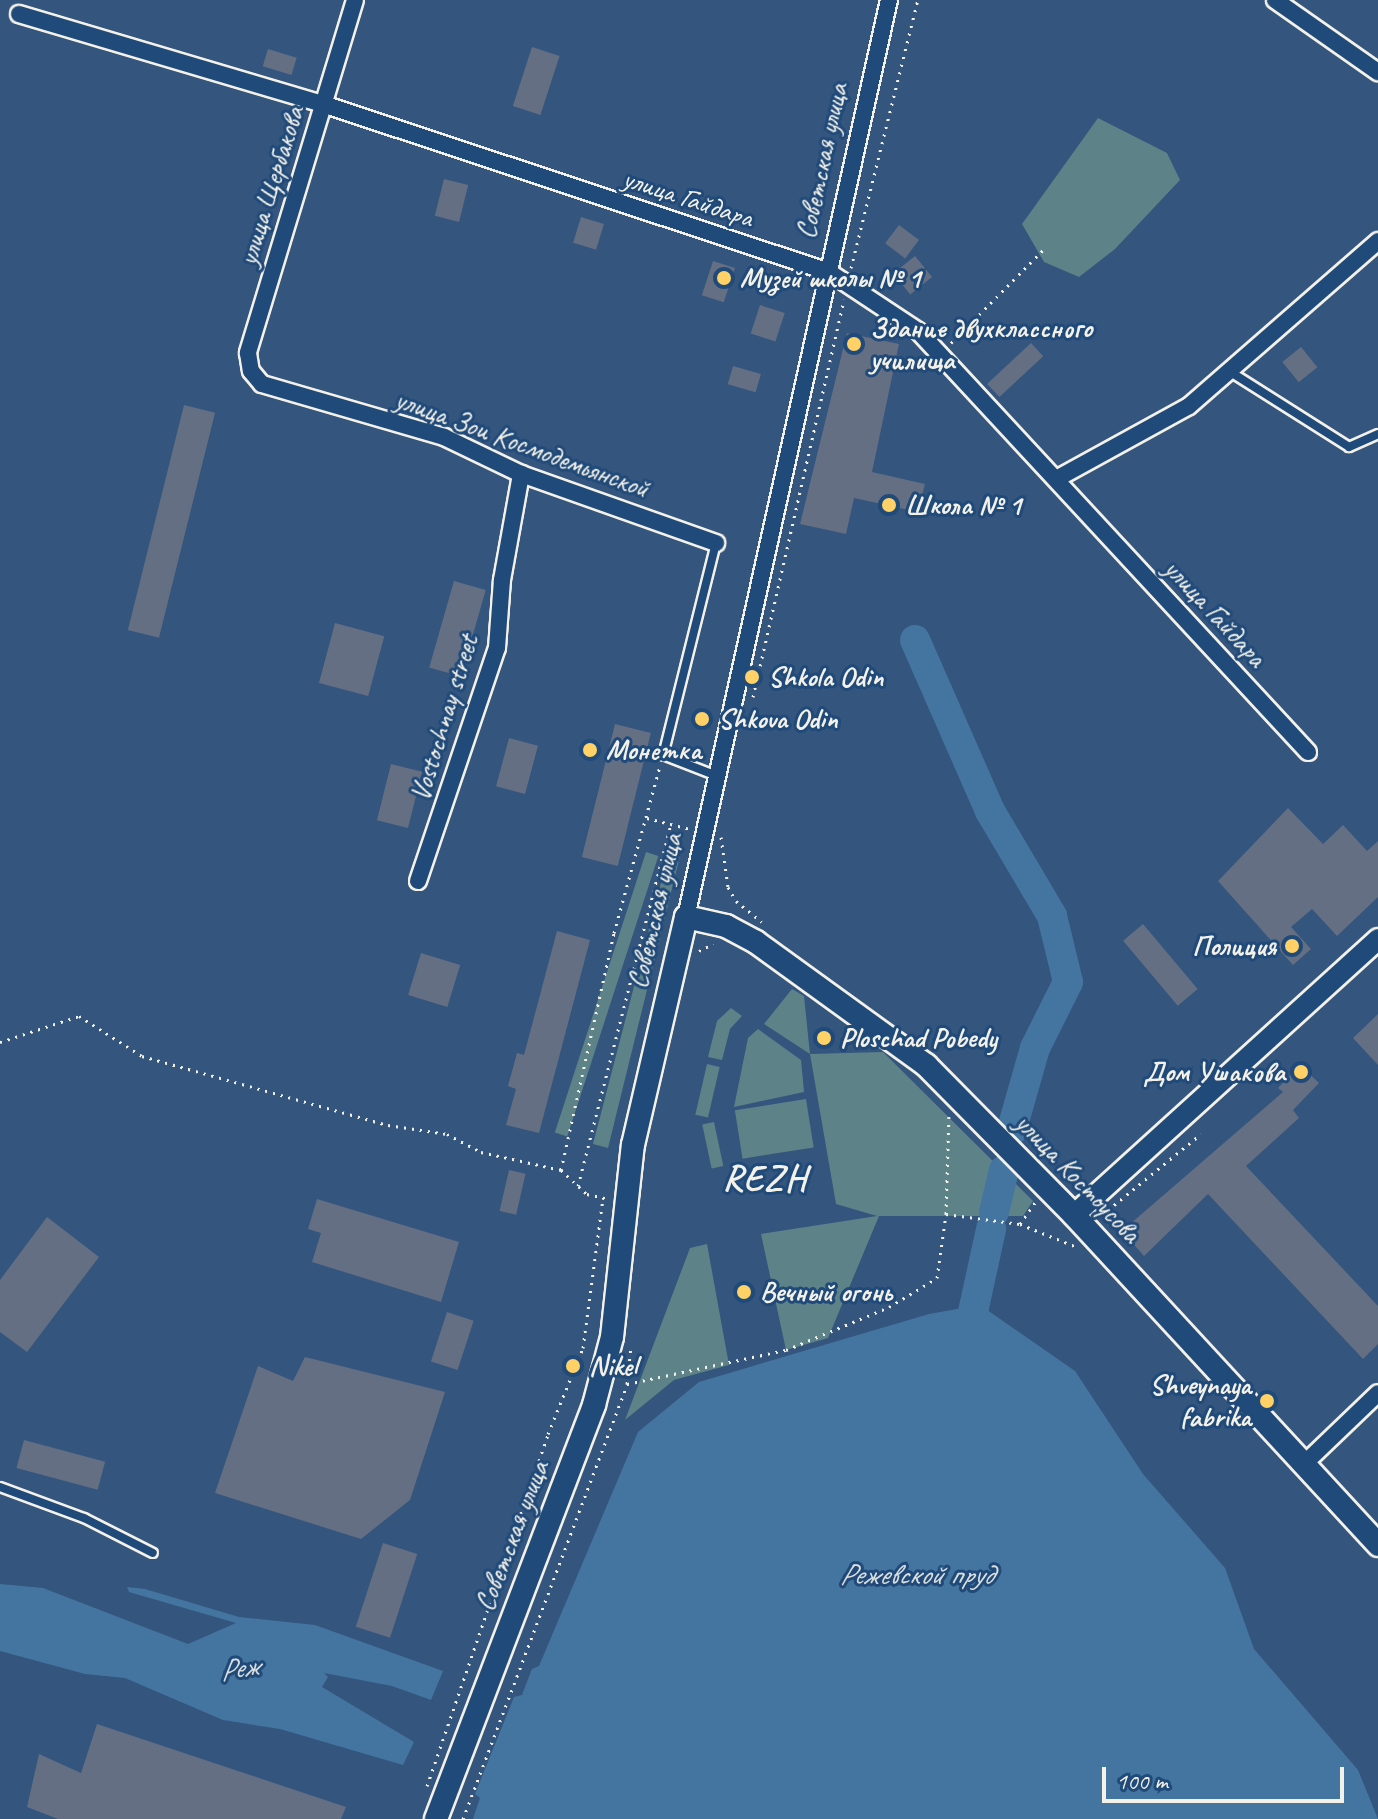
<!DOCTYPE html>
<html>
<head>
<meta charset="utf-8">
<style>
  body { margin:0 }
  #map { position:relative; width:1378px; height:1819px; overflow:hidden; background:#34557d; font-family:Caveat,sans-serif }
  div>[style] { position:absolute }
  .green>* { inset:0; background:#5d8287; transform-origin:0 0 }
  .water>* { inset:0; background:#4475a1 }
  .river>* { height:30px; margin:-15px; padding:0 15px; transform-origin:15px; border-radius:15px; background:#4475a1 }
  .building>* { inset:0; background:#646f83; transform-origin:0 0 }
  .path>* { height:3px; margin-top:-1.5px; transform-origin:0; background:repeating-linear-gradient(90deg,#f4f1e8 0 2px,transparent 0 8px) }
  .roads { filter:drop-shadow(2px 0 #f4f1e8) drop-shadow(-2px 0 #f4f1e8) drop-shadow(0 2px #f4f1e8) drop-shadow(0 -2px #f4f1e8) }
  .service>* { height:8px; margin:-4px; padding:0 4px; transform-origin:4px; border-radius:4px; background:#1f4a7a }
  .minor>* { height:16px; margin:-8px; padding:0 8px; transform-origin:8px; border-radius:8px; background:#1f4a7a }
  .tertiary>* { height:20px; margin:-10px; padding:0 10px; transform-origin:10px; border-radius:10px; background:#1f4a7a }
  .secondary>* { height:22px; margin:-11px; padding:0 11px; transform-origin:11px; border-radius:11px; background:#1f4a7a }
  .dots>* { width:22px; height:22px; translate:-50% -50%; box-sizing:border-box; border:4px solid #1f4a7a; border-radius:50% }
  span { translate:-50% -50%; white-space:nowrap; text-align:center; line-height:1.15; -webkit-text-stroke:6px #1f4a7a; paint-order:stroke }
  .street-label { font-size:28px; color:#f4f1e8 }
  .poi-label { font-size:28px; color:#f4f1e8; font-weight:700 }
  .left { translate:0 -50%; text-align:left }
  .right { translate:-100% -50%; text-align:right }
  .water-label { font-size:30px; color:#dadedd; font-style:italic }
  .district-label { font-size:36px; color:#f4f1e8; font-weight:700; letter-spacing:2px }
  .scale { position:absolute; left:1102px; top:1767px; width:242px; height:36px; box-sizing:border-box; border:4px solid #f4f1e8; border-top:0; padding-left:10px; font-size:24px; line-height:28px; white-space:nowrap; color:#f4f1e8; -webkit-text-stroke:6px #1f4a7a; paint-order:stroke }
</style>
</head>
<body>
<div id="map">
  <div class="green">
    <i style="clip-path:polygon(1098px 118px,1167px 153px,1180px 180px,1115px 249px,1079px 277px,1044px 262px,1022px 224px)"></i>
    <i style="left:646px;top:852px;width:13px;height:295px;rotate:18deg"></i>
    <i style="clip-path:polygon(669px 852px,680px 856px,608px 1148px,593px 1144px)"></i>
    <i style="clip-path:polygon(792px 989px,804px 996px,810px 1054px,883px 1052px,1033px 1201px,1023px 1216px,879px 1216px,828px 1338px,786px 1350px,761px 1234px,877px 1216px,836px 1204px,810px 1054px,764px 1024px)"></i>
    <i style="clip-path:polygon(731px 1008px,742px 1016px,730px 1029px,722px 1060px,708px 1057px,717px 1021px)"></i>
    <i style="clip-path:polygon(758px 1029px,801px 1060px,804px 1092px,734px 1107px,748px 1038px)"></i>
    <i style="left:707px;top:1064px;width:13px;height:52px;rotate:13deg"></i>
    <i style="left:806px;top:1099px;width:49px;height:72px;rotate:81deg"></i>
    <i style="left:714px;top:1122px;width:45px;height:12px;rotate:78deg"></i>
    <i style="clip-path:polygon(707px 1244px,729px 1365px,674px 1380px,625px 1420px,690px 1248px)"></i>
  </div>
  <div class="water">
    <i style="clip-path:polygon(980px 1305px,1075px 1371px,1143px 1474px,1225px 1568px,1254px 1649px,1358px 1770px,1378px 1819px,473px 1819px,480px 1798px,475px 1794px,514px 1697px,522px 1695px,532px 1669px,539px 1666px,638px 1432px,699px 1382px,929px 1314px)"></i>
    <i style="clip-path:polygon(0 1584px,43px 1588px,188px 1644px,236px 1623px,129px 1592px,127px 1587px,145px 1589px,239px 1617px,315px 1625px,443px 1671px,431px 1700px,392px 1686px,324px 1673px,328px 1677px,322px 1687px,414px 1742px,403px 1765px,280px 1729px,223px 1720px,125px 1678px,85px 1674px,0 1651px)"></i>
  </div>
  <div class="river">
    <i style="left:915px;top:640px;width:187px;rotate:66.3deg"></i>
    <i style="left:990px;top:811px;width:122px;rotate:59.4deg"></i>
    <i style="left:1052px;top:916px;width:68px;rotate:76.4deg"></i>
    <i style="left:1068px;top:982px;width:74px;rotate:116.6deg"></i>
    <i style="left:1035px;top:1048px;width:87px;rotate:105.9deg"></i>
    <i style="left:994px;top:1212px;width:43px;rotate:-76.6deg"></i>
    <i style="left:966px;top:1344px;width:118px;rotate:-77.7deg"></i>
  </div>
  <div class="building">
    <i style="left:532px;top:47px;width:29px;height:62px;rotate:18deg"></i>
    <i style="left:268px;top:49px;width:30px;height:18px;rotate:17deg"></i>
    <i style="left:444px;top:179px;width:25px;height:38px;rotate:14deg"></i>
    <i style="left:581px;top:217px;width:24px;height:27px;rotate:17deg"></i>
    <i style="left:899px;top:225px;width:25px;height:23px;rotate:37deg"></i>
    <i style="left:915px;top:256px;width:27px;height:28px;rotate:51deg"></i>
    <i style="left:713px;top:261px;width:23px;height:36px;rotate:18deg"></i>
    <i style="left:760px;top:305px;width:26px;height:30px;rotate:18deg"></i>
    <i style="clip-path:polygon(847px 333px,899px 344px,872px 472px,925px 484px,918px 512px,854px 498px,846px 534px,800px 524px)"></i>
    <i style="left:1031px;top:343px;width:18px;height:60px;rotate:47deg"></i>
    <i style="left:1301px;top:347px;width:26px;height:24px;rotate:51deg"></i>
    <i style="left:733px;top:366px;width:29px;height:19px;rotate:16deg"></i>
    <i style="left:184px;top:405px;width:32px;height:232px;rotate:14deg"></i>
    <i style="left:454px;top:581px;width:33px;height:90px;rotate:16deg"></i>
    <i style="left:335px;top:623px;width:51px;height:62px;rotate:15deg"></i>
    <i style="left:615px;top:724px;width:37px;height:137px;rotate:14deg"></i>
    <i style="left:509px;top:738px;width:30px;height:50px;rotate:15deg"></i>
    <i style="left:391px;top:764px;width:32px;height:58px;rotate:14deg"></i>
    <i style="clip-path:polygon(1288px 808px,1323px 844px,1343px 825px,1367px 851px,1378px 841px,1378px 897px,1337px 936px,1312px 909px,1291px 927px,1311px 949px,1293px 965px,1218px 881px)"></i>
    <i style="left:1143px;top:924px;width:85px;height:26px;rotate:50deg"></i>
    <i style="clip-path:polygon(557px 931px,590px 940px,539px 1133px,506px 1125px,516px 1089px,508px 1086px,517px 1053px,524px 1055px)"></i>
    <i style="left:421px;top:953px;width:41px;height:44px;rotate:17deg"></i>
    <i style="clip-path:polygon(1378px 1014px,1378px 1065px,1353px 1038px)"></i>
    <i style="clip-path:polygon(1300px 1065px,1319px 1083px,1293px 1110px,1299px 1118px,1246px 1166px,1378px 1306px,1378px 1344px,1363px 1359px,1208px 1194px,1144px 1256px,1122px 1231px,1283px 1092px,1278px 1088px)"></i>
    <i style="left:509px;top:1170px;width:17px;height:42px;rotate:13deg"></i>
    <i style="clip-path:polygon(317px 1199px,459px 1242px,441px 1302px,312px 1262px,321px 1233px,308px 1229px)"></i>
    <i style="clip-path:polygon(47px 1217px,99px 1257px,27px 1352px,0 1332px,0 1280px)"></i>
    <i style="left:447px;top:1312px;width:28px;height:52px;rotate:18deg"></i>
    <i style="clip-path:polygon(305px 1357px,445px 1392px,410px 1500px,361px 1539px,215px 1493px,258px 1366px,293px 1381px)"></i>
    <i style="left:24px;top:1440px;width:84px;height:29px;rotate:15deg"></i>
    <i style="left:383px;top:1543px;width:36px;height:88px;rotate:18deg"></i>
    <i style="clip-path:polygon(97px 1724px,346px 1807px,341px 1819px,58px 1819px,27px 1807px,39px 1754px,81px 1773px)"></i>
  </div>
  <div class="path">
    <i style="left:851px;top:268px;width:276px;rotate:-76deg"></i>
    <i style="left:951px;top:343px;width:132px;rotate:-45.3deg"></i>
    <i style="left:753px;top:697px;width:408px;rotate:-77.1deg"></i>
    <i style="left:647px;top:818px;width:44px;rotate:14.3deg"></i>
    <i style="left:721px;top:837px;width:50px;rotate:82deg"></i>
    <i style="left:728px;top:887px;width:16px;rotate:60deg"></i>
    <i style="left:736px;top:901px;width:33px;rotate:39deg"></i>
    <i style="left:699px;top:951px;width:16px;rotate:-27deg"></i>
    <i style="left:0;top:1042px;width:83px;rotate:-18.2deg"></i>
    <i style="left:79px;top:1016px;width:75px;rotate:32.4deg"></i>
    <i style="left:142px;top:1056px;width:255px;rotate:15.7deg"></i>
    <i style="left:388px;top:1125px;width:60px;rotate:8.7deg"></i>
    <i style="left:447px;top:1134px;width:38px;rotate:28deg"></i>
    <i style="left:481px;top:1152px;width:82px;rotate:12.7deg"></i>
    <i style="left:561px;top:1170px;width:35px;rotate:43deg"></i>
    <i style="left:587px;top:1194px;width:22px;rotate:13deg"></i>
    <i style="left:561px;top:1170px;width:243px;rotate:-77.4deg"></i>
    <i style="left:614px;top:933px;width:173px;rotate:-74.6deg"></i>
    <i style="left:578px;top:1186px;width:374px;rotate:-75.6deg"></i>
    <i style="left:1108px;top:1210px;width:120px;rotate:-39.3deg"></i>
    <i style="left:946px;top:1214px;width:100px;rotate:-88.3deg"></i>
    <i style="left:1020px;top:1224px;width:28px;rotate:-55deg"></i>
    <i style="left:627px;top:1384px;width:36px;rotate:-84deg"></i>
    <i style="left:427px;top:1786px;width:372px;rotate:-71deg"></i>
    <i style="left:548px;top:1434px;width:93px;rotate:-67.9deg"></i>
    <i style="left:583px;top:1348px;width:151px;rotate:-82.4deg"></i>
    <i style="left:463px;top:1819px;width:465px;rotate:-69.3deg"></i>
    <i style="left:627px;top:1384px;width:163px;rotate:-12.1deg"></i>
    <i style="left:786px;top:1350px;width:112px;rotate:-22.7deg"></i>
    <i style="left:889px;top:1307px;width:56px;rotate:-31.1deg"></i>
    <i style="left:937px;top:1278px;width:65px;rotate:-82deg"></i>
    <i style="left:946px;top:1214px;width:75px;rotate:7.7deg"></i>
    <i style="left:1020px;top:1224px;width:61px;rotate:22deg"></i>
  </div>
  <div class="roads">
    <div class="service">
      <i style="left:1229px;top:371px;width:142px;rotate:32.3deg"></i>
      <i style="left:1349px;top:447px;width:32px;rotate:-24deg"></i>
      <i style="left:716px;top:543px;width:219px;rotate:104deg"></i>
      <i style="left:663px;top:755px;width:58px;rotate:21.3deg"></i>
      <i style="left:0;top:1487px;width:90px;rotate:20.3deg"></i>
      <i style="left:84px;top:1518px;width:77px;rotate:26.9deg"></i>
    </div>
    <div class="minor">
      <i style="left:355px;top:0;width:369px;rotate:106.9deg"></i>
      <i style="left:248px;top:353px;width:18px;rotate:81deg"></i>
      <i style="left:251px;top:371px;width:17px;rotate:50deg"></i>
      <i style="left:262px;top:384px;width:190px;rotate:16.2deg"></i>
      <i style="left:444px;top:437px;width:85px;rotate:25.7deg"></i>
      <i style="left:521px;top:474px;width:207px;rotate:19.5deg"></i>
      <i style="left:1275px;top:0;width:126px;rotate:35deg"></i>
      <i style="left:19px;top:14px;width:317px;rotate:16.5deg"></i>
      <i style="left:323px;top:104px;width:533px;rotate:18.37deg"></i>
      <i style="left:829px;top:272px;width:107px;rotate:33.5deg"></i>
      <i style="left:918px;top:331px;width:574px;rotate:47.19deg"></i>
      <i style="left:1058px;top:478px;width:149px;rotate:-28.8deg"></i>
      <i style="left:1189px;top:406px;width:251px;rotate:-41.1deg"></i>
      <i style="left:418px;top:881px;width:246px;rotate:-71.3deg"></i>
      <i style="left:497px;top:648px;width:68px;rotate:-85.8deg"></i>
      <i style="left:502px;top:580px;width:108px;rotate:-79.8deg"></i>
      <i style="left:686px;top:917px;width:939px;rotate:-77.52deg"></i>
      <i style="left:1302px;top:1466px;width:105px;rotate:-43.8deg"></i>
    </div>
    <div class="tertiary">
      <i style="left:1074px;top:1215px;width:411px;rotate:-42.2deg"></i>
    </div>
    <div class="secondary">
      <i style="left:436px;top:1819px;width:443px;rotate:-69.1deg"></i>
      <i style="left:594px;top:1405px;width:70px;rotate:-75.2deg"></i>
      <i style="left:612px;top:1337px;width:193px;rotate:-83.8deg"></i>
      <i style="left:633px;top:1145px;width:234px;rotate:-76.9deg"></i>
      <i style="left:686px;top:917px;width:41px;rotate:12.7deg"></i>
      <i style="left:726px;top:926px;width:34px;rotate:28deg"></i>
      <i style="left:756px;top:942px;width:210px;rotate:35.9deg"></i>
      <i style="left:926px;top:1065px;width:211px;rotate:45.4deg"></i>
      <i style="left:1074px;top:1215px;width:449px;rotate:47.3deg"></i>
    </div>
  </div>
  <div class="dots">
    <i style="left:724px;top:278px;background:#ffd166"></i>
    <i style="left:854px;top:344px;background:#ffd166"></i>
    <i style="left:889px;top:505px;background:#ffd166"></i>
    <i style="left:752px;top:677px;background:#ffd166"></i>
    <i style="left:702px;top:719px;background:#ffd166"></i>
    <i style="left:590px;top:750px;background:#ffd166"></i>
    <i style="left:1292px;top:946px;background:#ffd166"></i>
    <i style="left:824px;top:1038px;background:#ffd166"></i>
    <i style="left:1301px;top:1072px;background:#ffd166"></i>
    <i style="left:744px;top:1292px;background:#ffd166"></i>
    <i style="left:573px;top:1366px;background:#ffd166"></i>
    <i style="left:1267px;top:1401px;background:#ffd166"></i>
  </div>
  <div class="street-label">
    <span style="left:822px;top:161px;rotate:-78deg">Советская улица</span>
    <span style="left:271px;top:186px;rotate:-73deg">улица Щербакова</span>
    <span style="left:688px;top:198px;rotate:18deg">улица Гайдара</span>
    <span style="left:522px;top:444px;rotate:20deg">улица Зои Космодемьянской</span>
    <span style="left:1215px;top:613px;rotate:47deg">улица Гайдара</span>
    <span style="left:444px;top:718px;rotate:-73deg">Vostochnay street</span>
    <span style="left:655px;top:911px;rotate:-77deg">Советская улица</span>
    <span style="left:1078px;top:1178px;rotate:46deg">улица Костоусова</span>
    <span style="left:512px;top:1536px;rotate:-69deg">Советская улица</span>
  </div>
  <div class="poi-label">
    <span class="left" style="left:740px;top:278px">Музей школы № 1</span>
    <span class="left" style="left:870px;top:344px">Здание двухклассного<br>училища</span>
    <span class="left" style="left:905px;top:505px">Школа № 1</span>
    <span class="left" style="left:768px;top:677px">Shkola Odin</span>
    <span class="left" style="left:718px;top:719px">Shkova Odin</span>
    <span class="left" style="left:606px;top:750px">Монетка</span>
    <span class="right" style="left:1276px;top:946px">Полиция</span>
    <span class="left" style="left:840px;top:1038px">Ploschad Pobedy</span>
    <span class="right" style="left:1285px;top:1072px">Дом Ушакова</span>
    <span class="left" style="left:760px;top:1292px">Вечный огонь</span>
    <span class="left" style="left:589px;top:1366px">Nikel</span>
    <span class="right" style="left:1251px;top:1401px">Shveynaya<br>fabrika</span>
  </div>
  <div class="water-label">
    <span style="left:916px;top:1574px">Режевской пруд</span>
    <span style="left:239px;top:1668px;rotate:-9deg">Реж</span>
  </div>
  <div class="district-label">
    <span style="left:765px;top:1179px">REZH</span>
  </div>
  <div class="scale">100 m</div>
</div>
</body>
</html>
